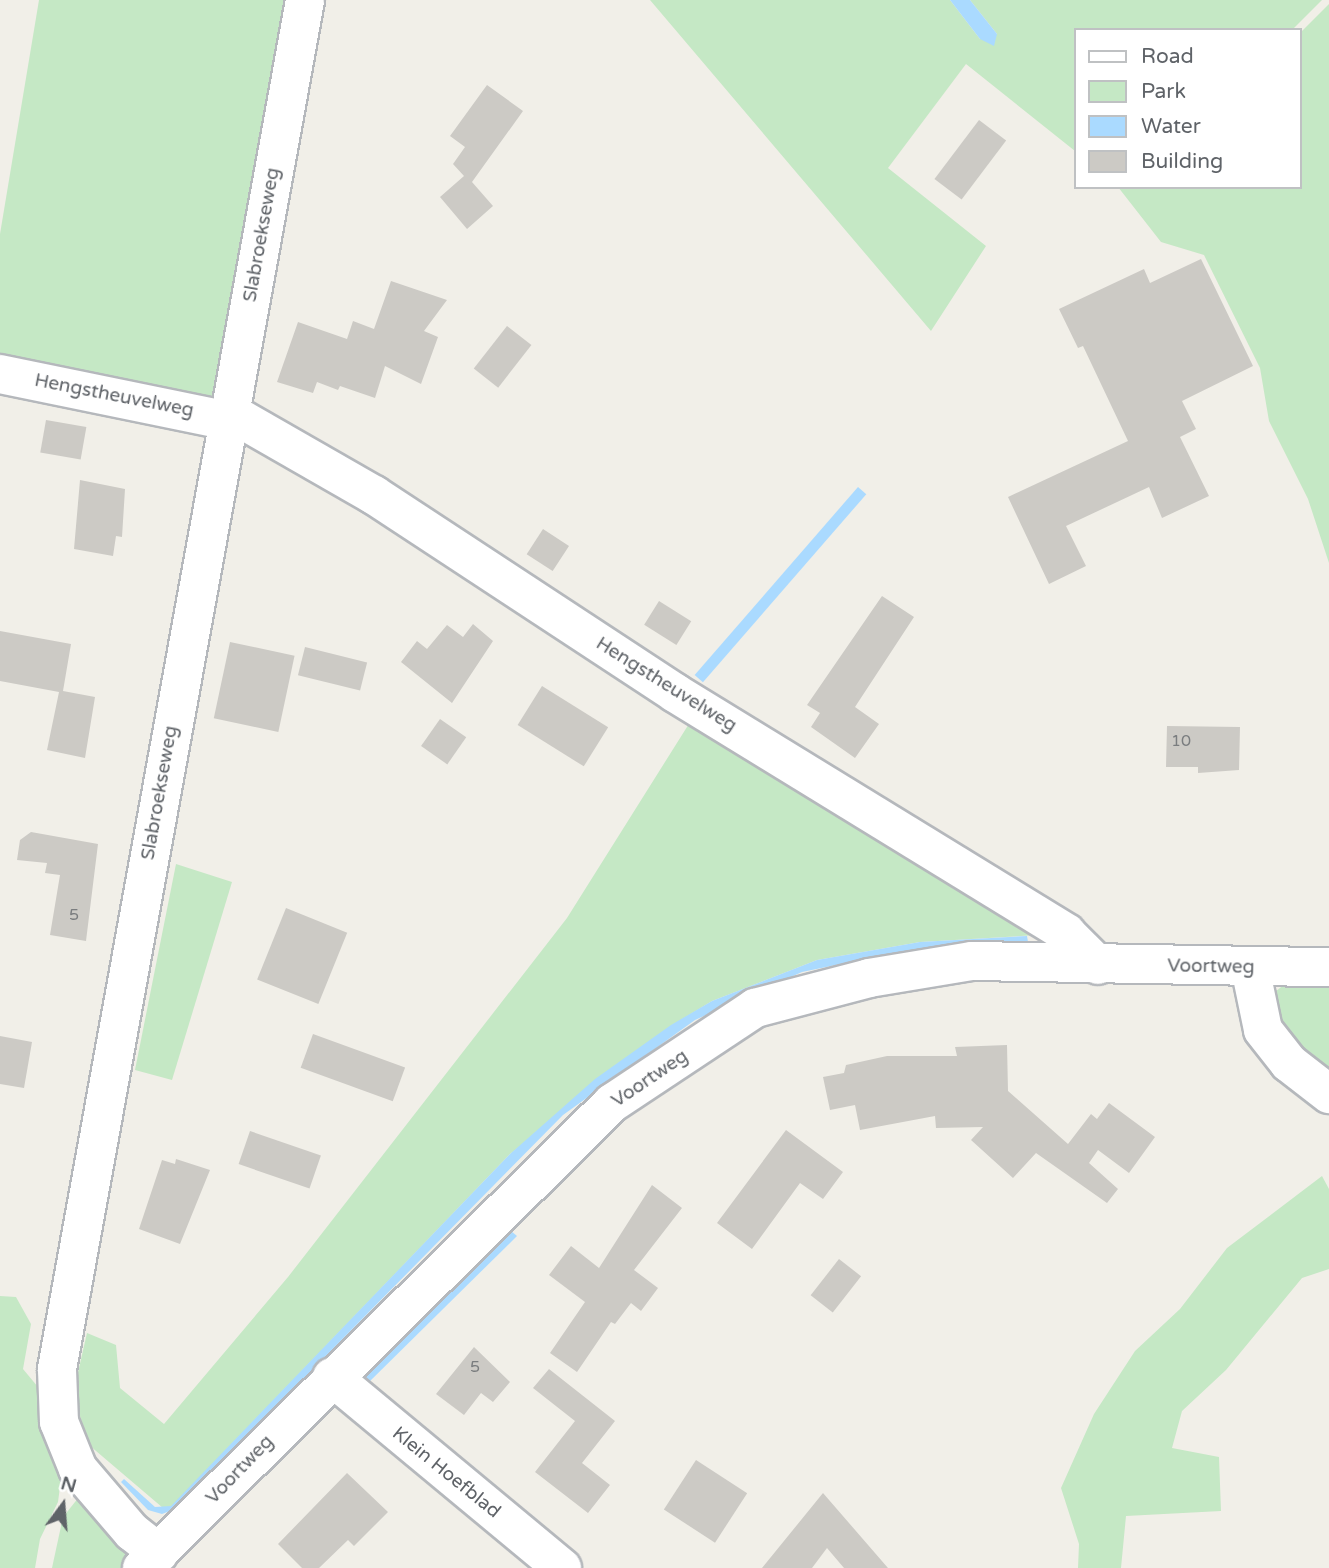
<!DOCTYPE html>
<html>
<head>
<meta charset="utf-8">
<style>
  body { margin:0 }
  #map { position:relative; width:1329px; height:1568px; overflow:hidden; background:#f1efe8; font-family:"Varela Round",sans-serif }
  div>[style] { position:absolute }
  .green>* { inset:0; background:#c5e8c5 }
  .water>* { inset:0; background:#aadaff; transform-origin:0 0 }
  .building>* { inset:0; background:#cccac5; transform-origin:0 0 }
  .roads { filter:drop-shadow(2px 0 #b5b8bc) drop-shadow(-2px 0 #b5b8bc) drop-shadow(0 2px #b5b8bc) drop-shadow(0 -2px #b5b8bc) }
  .minor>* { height:38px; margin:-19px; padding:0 19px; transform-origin:19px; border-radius:19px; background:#fff }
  span { translate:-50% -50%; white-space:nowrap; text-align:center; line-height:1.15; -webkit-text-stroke:7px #fff; paint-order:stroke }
  .number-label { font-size:16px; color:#7a7d7f }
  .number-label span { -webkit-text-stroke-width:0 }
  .street-label { font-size:19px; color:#5f6368 }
  .legend { position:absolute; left:1074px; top:28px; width:228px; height:161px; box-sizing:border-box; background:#fff; border:2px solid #bfc1c3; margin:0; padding:9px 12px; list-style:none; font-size:21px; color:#5f6368 }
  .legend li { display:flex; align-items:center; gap:14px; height:35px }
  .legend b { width:35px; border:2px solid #bfc1c3 }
  .north { position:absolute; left:28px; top:1470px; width:70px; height:70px; -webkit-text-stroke:5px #fff; paint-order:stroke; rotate:16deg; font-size:19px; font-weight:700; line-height:28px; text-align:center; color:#5f6368 }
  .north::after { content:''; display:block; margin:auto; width:24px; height:32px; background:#5f6368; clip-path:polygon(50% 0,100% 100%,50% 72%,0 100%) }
</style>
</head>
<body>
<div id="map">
  <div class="green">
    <i style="clip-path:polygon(39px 0,293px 0,220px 399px,201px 400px,0 366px,0 234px)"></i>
    <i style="clip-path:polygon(650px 0,950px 0,980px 39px,997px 34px,970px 0,1322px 0,1292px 30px,1075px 30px,1075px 151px,966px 64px,888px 168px,986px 246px,931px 331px)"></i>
    <i style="clip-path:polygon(1329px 4px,1329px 563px,1308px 499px,1269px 421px,1260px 368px,1204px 255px,1161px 242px,1118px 187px,1299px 187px,1299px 34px)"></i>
    <i style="clip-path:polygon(692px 719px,1038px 935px,920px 942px,817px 960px,712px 1001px,671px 1026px,510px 1154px,171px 1507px,163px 1508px,89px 1445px,73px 1394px,87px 1333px,116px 1345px,120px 1388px,164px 1424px,288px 1277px,567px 918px)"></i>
    <i style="clip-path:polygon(176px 864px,232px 882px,172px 1080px,135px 1070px)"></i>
    <i style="clip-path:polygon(1329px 977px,1329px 1083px,1283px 1042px,1275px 992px,1286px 983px)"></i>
    <i style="clip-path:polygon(1322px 1176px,1329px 1189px,1329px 1269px,1302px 1278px,1226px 1370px,1182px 1411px,1172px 1448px,1219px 1457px,1221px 1511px,1126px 1516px,1121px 1568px,1078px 1568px,1079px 1544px,1061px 1488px,1094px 1414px,1135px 1351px,1180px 1309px,1227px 1248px)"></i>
    <i style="clip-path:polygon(0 1296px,16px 1297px,31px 1324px,23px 1369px,43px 1393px,63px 1464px,58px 1502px,40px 1539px,35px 1568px,0 1568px)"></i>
    <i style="clip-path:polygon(83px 1492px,127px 1552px,124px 1568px,52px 1568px,63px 1517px)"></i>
  </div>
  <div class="water">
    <i style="clip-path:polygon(950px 0,970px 0,997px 34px,994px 46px,980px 39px)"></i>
    <i style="left:858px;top:487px;width:11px;height:249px;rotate:41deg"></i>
    <i style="clip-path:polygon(1027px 936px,1028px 942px,894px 953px,802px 972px,695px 1020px,563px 1115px,175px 1509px,162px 1514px,148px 1510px,121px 1482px,124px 1479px,155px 1507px,171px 1506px,510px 1154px,595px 1079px,671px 1025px,712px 1001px,817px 960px,920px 942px)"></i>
    <i style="clip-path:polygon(511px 1231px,517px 1236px,365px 1386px,363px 1379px)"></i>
  </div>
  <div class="building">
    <i style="clip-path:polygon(487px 85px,523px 111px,472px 182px,493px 206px,467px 229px,440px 197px,464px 176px,453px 164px,465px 147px,450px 136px)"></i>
    <i style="left:979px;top:120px;width:34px;height:74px;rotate:37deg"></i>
    <i style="clip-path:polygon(1201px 259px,1253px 366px,1182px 401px,1196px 429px,1180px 437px,1209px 496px,1162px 518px,1149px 487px,1066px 526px,1086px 566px,1049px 584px,1008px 497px,1128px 441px,1083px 346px,1078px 348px,1059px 309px,1144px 269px,1150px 283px)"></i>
    <i style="clip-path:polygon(391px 281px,447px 300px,424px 331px,438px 337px,421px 384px,385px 366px,375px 398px,340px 386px,338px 390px,317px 382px,313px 393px,277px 382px,298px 322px,347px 339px,353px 321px,374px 329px)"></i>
    <i style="left:507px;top:326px;width:31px;height:54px;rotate:38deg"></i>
    <i style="left:46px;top:420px;width:41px;height:33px;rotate:10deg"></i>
    <i style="clip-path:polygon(80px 480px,125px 489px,122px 537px,116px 536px,113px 556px,74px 549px)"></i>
    <i style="left:543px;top:529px;width:31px;height:30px;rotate:33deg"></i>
    <i style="clip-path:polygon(882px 596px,914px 617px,855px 707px,879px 724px,855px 758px,811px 727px,820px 713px,807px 705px)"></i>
    <i style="left:659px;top:601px;width:38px;height:28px;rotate:32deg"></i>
    <i style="clip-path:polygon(473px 624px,493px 641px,452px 703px,401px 662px,417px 641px,427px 649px,447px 625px,463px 637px)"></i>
    <i style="clip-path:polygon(0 631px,71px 644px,63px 691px,95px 697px,85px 758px,47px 750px,59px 692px,0 681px)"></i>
    <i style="left:230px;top:642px;width:66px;height:78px;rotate:12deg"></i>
    <i style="left:305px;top:647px;width:64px;height:29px;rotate:14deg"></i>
    <i style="left:542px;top:686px;width:78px;height:46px;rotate:32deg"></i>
    <i style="left:440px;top:719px;width:32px;height:33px;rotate:35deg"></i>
    <i style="clip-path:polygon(1167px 726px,1240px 727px,1239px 770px,1198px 773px,1198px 767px,1166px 767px)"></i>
    <i style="clip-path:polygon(31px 832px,98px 844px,86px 941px,50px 935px,60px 875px,45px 873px,47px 863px,17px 860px,20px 840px)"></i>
    <i style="left:286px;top:908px;width:66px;height:77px;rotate:22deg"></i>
    <i style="left:313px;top:1034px;width:98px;height:36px;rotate:20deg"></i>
    <i style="clip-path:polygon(0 1036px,32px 1042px,24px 1088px,0 1084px)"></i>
    <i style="clip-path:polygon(1007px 1045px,1008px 1091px,1068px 1144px,1091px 1114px,1097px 1119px,1109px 1103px,1155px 1137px,1129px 1173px,1098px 1150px,1089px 1163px,1118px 1189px,1107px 1203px,1036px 1153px,1013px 1178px,971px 1140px,983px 1127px,936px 1128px,935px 1116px,860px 1130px,855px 1105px,830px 1110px,823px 1077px,844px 1073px,846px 1065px,887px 1056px,957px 1056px,955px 1047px)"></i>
    <i style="clip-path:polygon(786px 1130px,843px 1172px,823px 1199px,800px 1183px,752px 1249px,717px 1223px)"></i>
    <i style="left:250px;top:1131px;width:75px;height:35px;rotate:19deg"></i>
    <i style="clip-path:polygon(176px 1159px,210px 1170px,180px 1244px,139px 1229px,162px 1160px,175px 1164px)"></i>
    <i style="clip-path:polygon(652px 1185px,682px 1208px,634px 1270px,658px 1288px,641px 1311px,631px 1303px,615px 1324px,611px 1322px,577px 1372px,550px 1353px,585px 1302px,549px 1275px,571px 1246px,599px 1268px)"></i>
    <i style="left:839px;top:1259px;width:28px;height:46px;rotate:38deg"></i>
    <i style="clip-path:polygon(474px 1347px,510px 1382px,493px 1402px,481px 1393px,464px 1415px,436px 1394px)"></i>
    <i style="clip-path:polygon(549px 1369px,615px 1421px,582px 1463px,610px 1485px,588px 1513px,535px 1472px,575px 1421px,533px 1388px)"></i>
    <i style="left:696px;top:1460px;width:61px;height:59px;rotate:33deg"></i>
    <i style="clip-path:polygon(347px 1473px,388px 1512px,354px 1546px,348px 1540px,319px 1568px,302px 1568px,278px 1544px)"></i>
    <i style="clip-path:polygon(823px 1493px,888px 1568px,844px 1568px,827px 1548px,812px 1568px,762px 1568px)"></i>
  </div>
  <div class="roads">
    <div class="minor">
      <i style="left:0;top:374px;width:233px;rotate:11.6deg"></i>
      <i style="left:229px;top:412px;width:167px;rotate:29.8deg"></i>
      <i style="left:374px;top:495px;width:360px;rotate:33.3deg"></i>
      <i style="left:675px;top:693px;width:459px;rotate:31.5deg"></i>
      <i style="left:1066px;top:933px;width:45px;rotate:45deg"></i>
      <i style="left:1250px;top:967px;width:64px;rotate:78.3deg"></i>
      <i style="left:1263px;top:1030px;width:42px;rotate:51.8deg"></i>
      <i style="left:1289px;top:1063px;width:51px;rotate:37.8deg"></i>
      <i style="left:332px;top:1377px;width:299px;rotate:39.7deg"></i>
      <i style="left:159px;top:1553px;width:34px;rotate:-142deg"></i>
      <i style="left:132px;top:1532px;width:83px;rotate:-130.6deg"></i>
      <i style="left:78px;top:1469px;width:51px;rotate:-112deg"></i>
      <i style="left:59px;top:1422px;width:53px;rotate:-92.2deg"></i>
      <i style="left:57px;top:1369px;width:1391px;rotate:-79.73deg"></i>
      <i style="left:142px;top:1568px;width:661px;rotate:-44.69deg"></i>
      <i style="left:612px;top:1103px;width:172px;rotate:-33.6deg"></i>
      <i style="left:755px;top:1008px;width:118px;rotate:-14.7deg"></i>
      <i style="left:869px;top:978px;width:104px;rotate:-9.4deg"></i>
      <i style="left:972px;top:961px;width:357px;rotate:1deg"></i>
    </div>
  </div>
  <div class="number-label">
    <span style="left:1181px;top:741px">10</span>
    <span style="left:74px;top:915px">5</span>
    <span style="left:475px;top:1367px">5</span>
  </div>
  <div class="street-label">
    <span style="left:262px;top:235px;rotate:-80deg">Slabroekseweg</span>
    <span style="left:114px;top:396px;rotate:11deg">Hengstheuvelweg</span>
    <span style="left:666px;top:685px;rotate:32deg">Hengstheuvelweg</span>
    <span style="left:160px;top:793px;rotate:-80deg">Slabroekseweg</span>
    <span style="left:1211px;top:967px;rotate:1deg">Voortweg</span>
    <span style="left:650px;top:1079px;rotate:-34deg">Voortweg</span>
    <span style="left:240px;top:1470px;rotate:-46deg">Voortweg</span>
    <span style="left:446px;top:1473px;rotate:39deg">Klein Hoefblad</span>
  </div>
  <ul class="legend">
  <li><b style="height:9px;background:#fff"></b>Road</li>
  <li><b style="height:19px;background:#c5e8c5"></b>Park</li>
  <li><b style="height:19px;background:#aadaff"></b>Water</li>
  <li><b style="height:19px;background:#cccac5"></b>Building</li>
  </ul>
  <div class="north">N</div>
</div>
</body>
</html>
